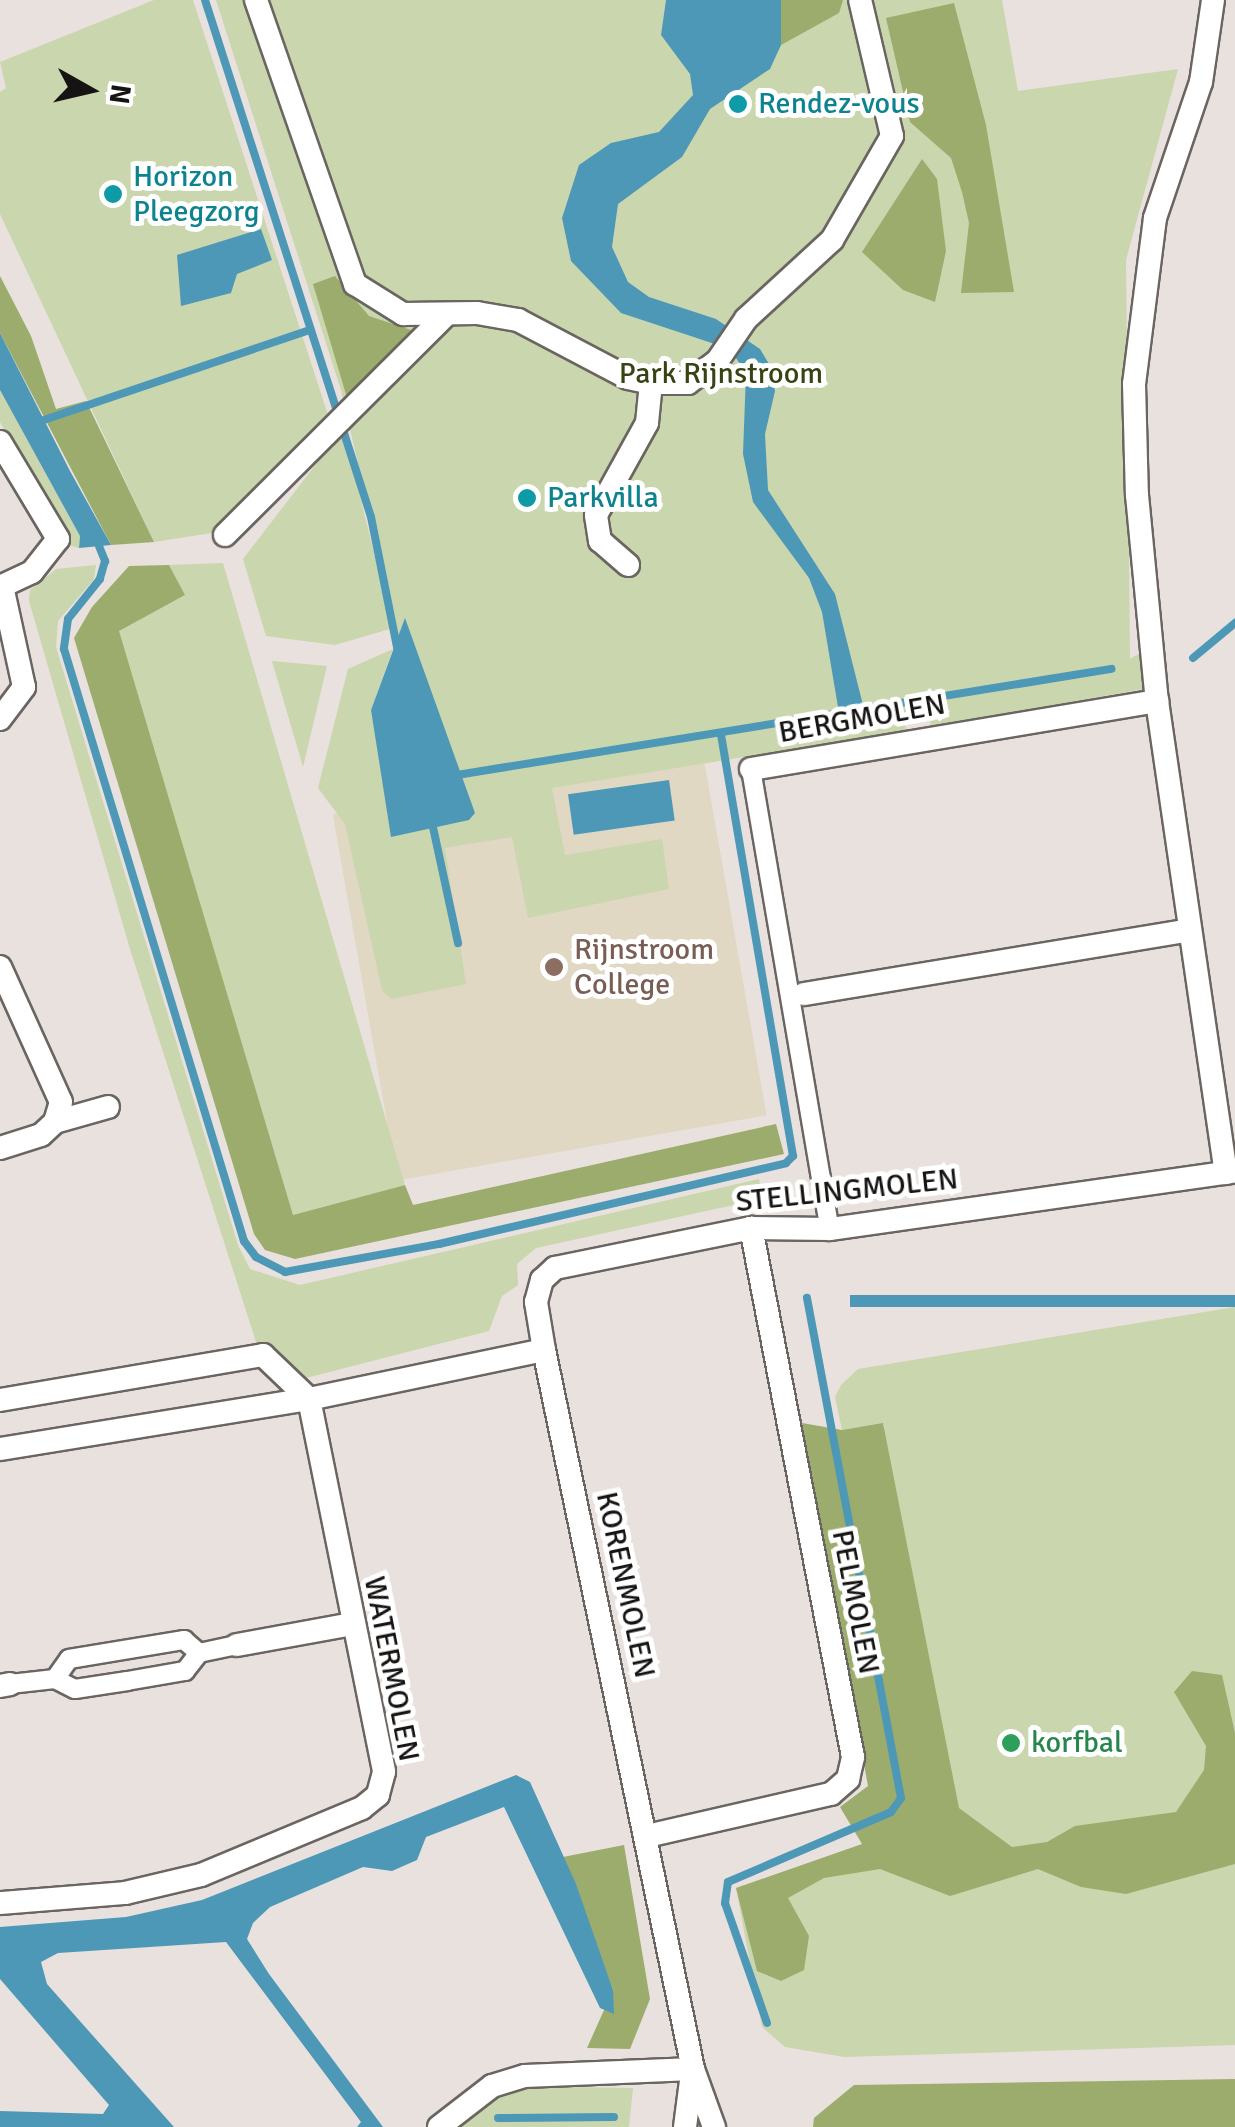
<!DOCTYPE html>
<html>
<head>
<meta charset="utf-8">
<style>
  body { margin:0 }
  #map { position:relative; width:1235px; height:2127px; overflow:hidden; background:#e8e1dd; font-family:Signika,sans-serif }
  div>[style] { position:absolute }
  .industrial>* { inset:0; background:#e1d8c3; transform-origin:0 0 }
  .green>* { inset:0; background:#cad6ad }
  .forest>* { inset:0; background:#9bac6d }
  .water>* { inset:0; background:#4d98b7; transform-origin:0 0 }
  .stream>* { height:8px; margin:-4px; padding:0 4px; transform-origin:4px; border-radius:4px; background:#4d98b7 }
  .roads { filter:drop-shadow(2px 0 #6b6561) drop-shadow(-2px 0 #6b6561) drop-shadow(0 2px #6b6561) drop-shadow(0 -2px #6b6561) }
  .pedestrian>* { height:18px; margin:-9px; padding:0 9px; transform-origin:9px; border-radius:9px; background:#fff }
  .minor>* { height:22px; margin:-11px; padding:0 11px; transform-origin:11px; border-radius:11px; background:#fff }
  .dots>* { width:28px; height:28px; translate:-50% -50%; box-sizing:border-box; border:5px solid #fff; border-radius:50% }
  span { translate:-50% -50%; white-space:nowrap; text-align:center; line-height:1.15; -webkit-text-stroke:10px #fff; paint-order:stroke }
  .culture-label { font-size:30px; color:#0d838f }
  .left { translate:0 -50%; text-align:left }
  .park-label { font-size:30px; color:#384314 }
  .street-label { font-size:30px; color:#161413 }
  .education-label { font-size:30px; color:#785e54 }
  .leisure-label { font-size:30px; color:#27864d }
  .north { position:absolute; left:40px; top:40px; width:100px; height:100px; -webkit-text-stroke:8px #fff; paint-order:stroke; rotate:98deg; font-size:28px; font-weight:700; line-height:40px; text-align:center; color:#161413 }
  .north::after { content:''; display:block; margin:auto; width:35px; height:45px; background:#161413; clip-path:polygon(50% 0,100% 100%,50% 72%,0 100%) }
</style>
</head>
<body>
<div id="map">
  <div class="industrial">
    <i style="left:702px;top:749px;width:372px;height:375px;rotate:80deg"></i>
  </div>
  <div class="green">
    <i style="clip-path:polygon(154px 0,193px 0,330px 421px,218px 532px,154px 542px,0 214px,0 92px,6px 88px,0 62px)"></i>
    <i style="clip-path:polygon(216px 0,1002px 0,1018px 91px,1178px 69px,1126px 260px,1130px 659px,1140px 653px,1144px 689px,931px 726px,929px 717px,905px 721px,906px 731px,552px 788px,565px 855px,662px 839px,669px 889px,528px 918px,512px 837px,445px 848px,466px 984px,391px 999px,382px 990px,345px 824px,318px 788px,348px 669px,393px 649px,371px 710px,438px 809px,341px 390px)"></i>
    <i style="clip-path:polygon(0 390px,80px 536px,79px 548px,68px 545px,0 422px)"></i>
    <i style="clip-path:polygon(343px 429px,393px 628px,335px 645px,266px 636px,243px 559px)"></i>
    <i style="clip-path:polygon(223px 563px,405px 1185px,293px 1215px,118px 631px,185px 595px,169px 565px)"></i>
    <i style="clip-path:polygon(96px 565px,94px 579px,58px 621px,56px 647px,238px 1245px,250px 1269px,300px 1285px,759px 1179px,762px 1193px,752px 1201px,536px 1248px,517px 1264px,518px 1285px,502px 1296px,489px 1331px,306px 1378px,273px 1350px,258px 1348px,130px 949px,29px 601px,30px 590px,56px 569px)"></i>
    <i style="clip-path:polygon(272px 661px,327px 666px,303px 767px)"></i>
    <i style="clip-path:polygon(1235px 1307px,1235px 2045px,844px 2057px,785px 2047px,762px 2027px,736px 1888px,890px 1835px,884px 1424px,842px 1430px,835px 1397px,841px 1385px,858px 1369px)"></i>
    <i style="clip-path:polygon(554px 2087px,633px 2088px,629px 2127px,448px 2127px,487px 2091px)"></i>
  </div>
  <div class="forest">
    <i style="clip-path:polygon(781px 0,843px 0,839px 13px,781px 45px)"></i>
    <i style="clip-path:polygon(954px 3px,986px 125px,1014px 292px,961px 293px,969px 223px,962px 192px,951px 158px,910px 122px,886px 18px)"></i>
    <i style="clip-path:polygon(922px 159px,937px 179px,946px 251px,935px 302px,903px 290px,862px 252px)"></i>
    <i style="clip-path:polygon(0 276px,31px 336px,56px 409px,86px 401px,154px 542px,111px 545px,0 333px)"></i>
    <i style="clip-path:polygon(335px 276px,369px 316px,420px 333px,348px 401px,313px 284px)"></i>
    <i style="clip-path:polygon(169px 565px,185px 595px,119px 631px,293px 1215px,405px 1185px,413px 1205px,776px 1124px,784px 1154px,295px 1259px,265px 1250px,254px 1234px,74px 638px,92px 607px,129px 566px)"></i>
    <i style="clip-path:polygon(802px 1423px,842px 1430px,883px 1423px,959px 1808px,1012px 1847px,1047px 1842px,1075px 1826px,1176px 1812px,1204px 1770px,1206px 1746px,1174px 1692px,1192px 1671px,1222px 1675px,1235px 1733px,1235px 1864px,1126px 1894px,1081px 1887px,1038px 1869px,950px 1896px,880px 1869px,824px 1878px,788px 1898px,809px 1936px,804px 1970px,781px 1981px,757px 1971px,736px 1888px,862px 1844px,840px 1807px,868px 1786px)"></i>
    <i style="clip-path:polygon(624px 1845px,650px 1999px,630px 2049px,587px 2048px,613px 1990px,563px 1857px)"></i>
    <i style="clip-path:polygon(1235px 2079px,1235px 2127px,813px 2127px,814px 2118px,854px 2085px)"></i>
  </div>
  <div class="water">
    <i style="clip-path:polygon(666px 0,781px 0,781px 45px,770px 69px,710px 109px,682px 157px,618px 204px,612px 247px,628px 282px,649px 297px,716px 319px,760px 349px,769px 364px,775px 391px,765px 434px,768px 490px,835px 594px,864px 709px,839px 713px,822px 612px,809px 578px,753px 502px,743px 454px,746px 373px,730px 349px,621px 313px,571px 261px,562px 218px,579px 165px,611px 143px,659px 132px,693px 95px,690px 74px,661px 35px)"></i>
    <i style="clip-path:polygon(261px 229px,272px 260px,237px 274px,231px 293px,181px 306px,177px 255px)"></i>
    <i style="clip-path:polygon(0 333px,70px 471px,111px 545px,79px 548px,80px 536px,0 390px)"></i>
    <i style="clip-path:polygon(405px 618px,475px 813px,469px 820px,391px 837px,371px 710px)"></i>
    <i style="left:669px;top:780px;width:41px;height:102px;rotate:82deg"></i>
    <i style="left:1235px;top:1295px;width:12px;height:385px;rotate:90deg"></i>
    <i style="clip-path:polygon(516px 1775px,530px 1782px,576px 1884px,613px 1990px,614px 2014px,600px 2008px,504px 1807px,426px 1837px,417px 1860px,392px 1871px,363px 1867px,270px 1907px,253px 1923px,247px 1939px,269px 1974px,383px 2127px,357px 2127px,361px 2122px,226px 1942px,58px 1953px,41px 1962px,47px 1984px,174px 2127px,0 2127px,0 2111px,103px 2114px,109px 2105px,0 1979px,0 1927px,126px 1917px,202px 1900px)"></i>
  </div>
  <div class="stream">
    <i style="left:205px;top:0;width:543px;rotate:72.2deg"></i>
    <i style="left:371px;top:517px;width:138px;rotate:78.7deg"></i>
    <i style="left:35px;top:423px;width:290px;rotate:-18.7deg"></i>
    <i style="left:97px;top:541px;width:22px;rotate:68deg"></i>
    <i style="left:105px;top:561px;width:19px;rotate:106deg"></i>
    <i style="left:100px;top:579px;width:51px;rotate:128.7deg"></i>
    <i style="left:68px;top:619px;width:30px;rotate:98deg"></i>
    <i style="left:64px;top:649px;width:619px;rotate:73.09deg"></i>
    <i style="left:244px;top:1241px;width:20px;rotate:53deg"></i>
    <i style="left:256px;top:1257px;width:33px;rotate:27deg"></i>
    <i style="left:285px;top:1272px;width:157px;rotate:-10.3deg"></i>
    <i style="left:439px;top:1244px;width:356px;rotate:-13.1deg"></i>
    <i style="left:786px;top:1163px;width:10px;rotate:-45deg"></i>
    <i style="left:793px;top:1156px;width:429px;rotate:-99.7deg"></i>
    <i style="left:1193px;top:658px;width:55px;rotate:-39.8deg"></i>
    <i style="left:457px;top:775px;width:663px;rotate:-9.21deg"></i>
    <i style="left:431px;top:818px;width:128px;rotate:77.8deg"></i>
    <i style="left:767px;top:2023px;width:127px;rotate:-109.3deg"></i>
    <i style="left:725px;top:1903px;width:21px;rotate:-82deg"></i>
    <i style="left:728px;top:1882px;width:177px;rotate:-23.2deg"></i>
    <i style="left:891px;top:1812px;width:17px;rotate:-54deg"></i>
    <i style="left:901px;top:1798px;width:509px;rotate:-100.65deg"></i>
    <i style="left:498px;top:2118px;width:116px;rotate:-0.5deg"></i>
  </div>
  <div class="roads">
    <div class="pedestrian">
      <i style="left:751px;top:769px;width:467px;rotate:80.3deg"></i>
      <i style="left:55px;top:1679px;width:24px;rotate:-55deg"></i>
      <i style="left:69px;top:1659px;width:117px;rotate:-9.4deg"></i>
      <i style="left:184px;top:1640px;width:20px;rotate:41deg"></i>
      <i style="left:10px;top:1684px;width:45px;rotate:-6.3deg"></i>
      <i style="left:55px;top:1679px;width:22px;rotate:27deg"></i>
      <i style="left:75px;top:1689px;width:53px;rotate:-8.7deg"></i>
      <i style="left:127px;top:1681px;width:59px;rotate:-9.8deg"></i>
      <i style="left:185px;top:1671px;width:23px;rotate:-52deg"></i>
      <i style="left:199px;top:1653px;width:39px;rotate:-12deg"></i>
    </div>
    <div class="minor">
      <i style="left:256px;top:0;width:301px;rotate:70.8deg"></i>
      <i style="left:355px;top:284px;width:57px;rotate:32deg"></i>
      <i style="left:403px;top:314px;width:74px;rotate:-0.8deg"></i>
      <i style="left:477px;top:313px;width:42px;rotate:9.7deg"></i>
      <i style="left:518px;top:320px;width:124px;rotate:27.8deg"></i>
      <i style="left:628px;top:378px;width:24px;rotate:12deg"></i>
      <i style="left:651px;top:383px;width:37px"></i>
      <i style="left:688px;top:383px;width:38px;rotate:-37deg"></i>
      <i style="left:718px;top:360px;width:50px;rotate:-55.7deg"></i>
      <i style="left:746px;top:319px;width:117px;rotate:-42.6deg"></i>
      <i style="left:832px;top:240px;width:120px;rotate:-60deg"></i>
      <i style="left:892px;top:136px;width:140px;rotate:-103.2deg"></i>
      <i style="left:1213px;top:0;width:83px;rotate:98.3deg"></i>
      <i style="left:1201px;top:82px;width:144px;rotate:108.7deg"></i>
      <i style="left:1155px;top:218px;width:167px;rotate:97.2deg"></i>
      <i style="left:1134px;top:384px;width:111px;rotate:88.5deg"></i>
      <i style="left:1137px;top:495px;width:207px;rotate:84.5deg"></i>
      <i style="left:1157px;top:701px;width:477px;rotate:81.7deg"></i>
      <i style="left:0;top:442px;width:113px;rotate:59.1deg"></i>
      <i style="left:58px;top:539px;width:42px;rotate:128.2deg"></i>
      <i style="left:32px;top:572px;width:33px;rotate:155deg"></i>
      <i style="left:225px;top:535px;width:309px;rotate:-44.9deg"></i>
      <i style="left:628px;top:565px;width:37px;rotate:-139deg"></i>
      <i style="left:600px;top:541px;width:26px;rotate:-99deg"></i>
      <i style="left:596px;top:515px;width:105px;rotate:-61deg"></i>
      <i style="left:647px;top:423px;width:40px;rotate:-84.3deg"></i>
      <i style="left:0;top:719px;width:40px;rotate:-53deg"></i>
      <i style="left:24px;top:687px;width:103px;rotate:-102.3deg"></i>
      <i style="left:751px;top:769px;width:412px;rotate:-9.5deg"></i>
      <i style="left:0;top:967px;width:148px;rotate:65.7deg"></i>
      <i style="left:61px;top:1102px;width:21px;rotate:107deg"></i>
      <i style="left:55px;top:1122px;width:19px;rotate:137deg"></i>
      <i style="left:41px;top:1135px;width:43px;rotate:162.4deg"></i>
      <i style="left:804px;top:994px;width:391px;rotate:-9.4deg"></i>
      <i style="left:55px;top:1122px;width:55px;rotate:-15.8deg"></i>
      <i style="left:544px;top:1350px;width:49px;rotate:-99.5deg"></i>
      <i style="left:536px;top:1302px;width:23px;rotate:-75deg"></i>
      <i style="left:542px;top:1280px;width:18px;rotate:-43deg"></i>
      <i style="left:555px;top:1268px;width:200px;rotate:-11.5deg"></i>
      <i style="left:751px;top:1228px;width:79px;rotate:0.7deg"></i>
      <i style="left:830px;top:1229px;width:409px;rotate:-8.1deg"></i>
      <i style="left:0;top:1400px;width:267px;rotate:-9.7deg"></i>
      <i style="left:263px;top:1355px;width:64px;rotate:43.7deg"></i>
      <i style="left:309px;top:1399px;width:380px;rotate:78.6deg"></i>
      <i style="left:384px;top:1772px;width:24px;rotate:105deg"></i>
      <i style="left:378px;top:1795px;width:21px;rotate:141deg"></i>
      <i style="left:362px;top:1808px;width:174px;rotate:157.4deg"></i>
      <i style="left:201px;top:1875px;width:78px;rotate:166.7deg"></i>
      <i style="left:125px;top:1893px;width:125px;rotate:175.4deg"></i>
      <i style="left:0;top:1449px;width:313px;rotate:-9.2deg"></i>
      <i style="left:309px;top:1399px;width:240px;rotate:-11.8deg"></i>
      <i style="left:544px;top:1350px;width:734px;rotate:78.29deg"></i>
      <i style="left:693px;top:2069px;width:62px;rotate:70.1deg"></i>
      <i style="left:237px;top:1645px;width:118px;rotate:-10.3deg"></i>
      <i style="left:0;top:1686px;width:10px;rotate:-11deg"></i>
      <i style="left:647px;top:1836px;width:189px;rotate:-12.9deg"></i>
      <i style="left:831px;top:1794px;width:23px;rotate:-41deg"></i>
      <i style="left:848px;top:1779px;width:23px;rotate:-77deg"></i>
      <i style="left:853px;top:1757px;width:539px;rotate:-100.91deg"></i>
      <i style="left:439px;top:2127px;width:67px;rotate:-37.7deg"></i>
      <i style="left:492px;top:2086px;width:34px;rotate:-17deg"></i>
      <i style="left:525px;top:2076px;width:168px;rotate:-2.4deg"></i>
      <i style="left:685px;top:2127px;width:54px;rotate:-82.6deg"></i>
    </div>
  </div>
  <div class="dots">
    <i style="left:738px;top:104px;background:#0f9aa8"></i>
    <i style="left:113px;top:194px;background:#0f9aa8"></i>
    <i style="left:527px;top:498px;background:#0f9aa8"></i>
    <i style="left:554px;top:967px;background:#8d6e63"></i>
    <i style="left:1011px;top:1743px;background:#2e9e5b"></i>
  </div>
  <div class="culture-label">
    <span class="left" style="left:758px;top:104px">Rendez-vous</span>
    <span class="left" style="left:133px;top:194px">Horizon<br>Pleegzorg</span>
    <span class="left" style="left:547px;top:498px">Parkvilla</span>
  </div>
  <div class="park-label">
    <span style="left:721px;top:374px">Park Rijnstroom</span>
  </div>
  <div class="street-label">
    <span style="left:862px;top:719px;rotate:-10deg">BERGMOLEN</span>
    <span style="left:847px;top:1191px;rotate:-6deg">STELLINGMOLEN</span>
    <span style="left:625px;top:1585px;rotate:78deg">KORENMOLEN</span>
    <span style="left:855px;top:1602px;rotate:79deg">PELMOLEN</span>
    <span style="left:391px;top:1669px;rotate:79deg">WATERMOLEN</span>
  </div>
  <div class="education-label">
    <span class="left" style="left:574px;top:967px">Rijnstroom<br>College</span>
  </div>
  <div class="leisure-label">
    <span class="left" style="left:1031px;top:1743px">korfbal</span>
  </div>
  <div class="north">N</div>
</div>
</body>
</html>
